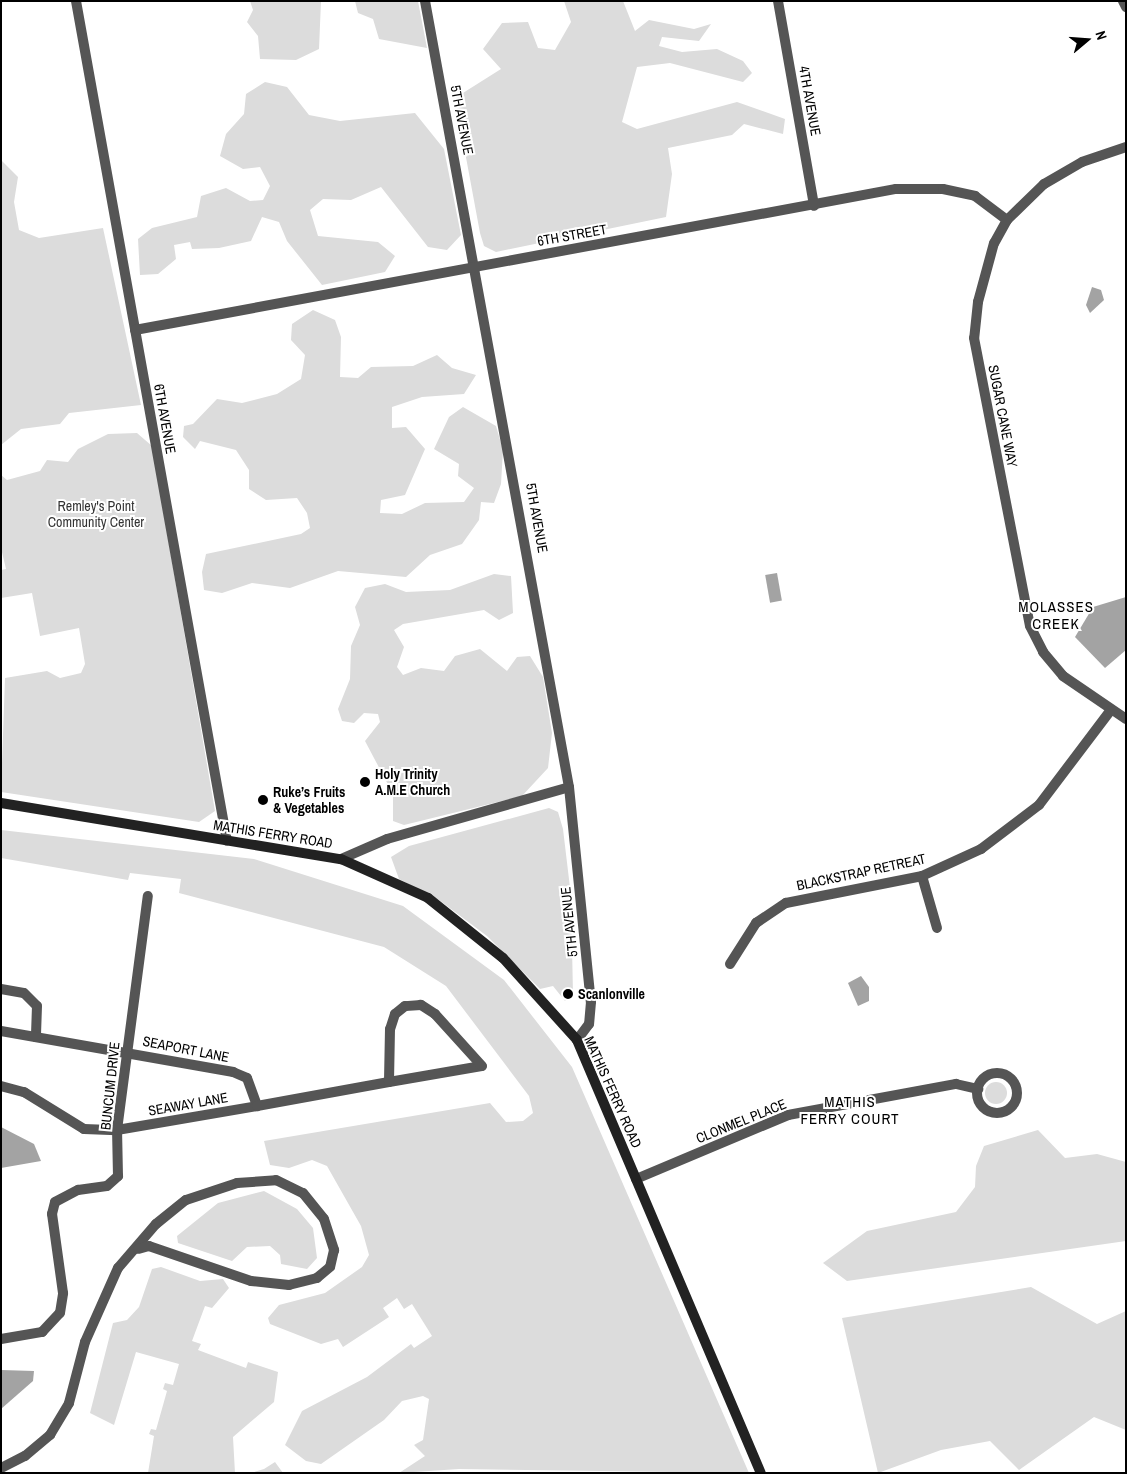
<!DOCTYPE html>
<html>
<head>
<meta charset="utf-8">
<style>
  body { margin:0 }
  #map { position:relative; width:1127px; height:1474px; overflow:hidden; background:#fff; font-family:"Archivo Narrow",sans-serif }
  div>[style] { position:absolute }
  .green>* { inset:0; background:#dcdcdc }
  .round { border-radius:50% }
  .water>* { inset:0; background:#a3a3a3; transform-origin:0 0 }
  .minor>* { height:10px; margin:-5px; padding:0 5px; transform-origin:5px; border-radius:5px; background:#555 }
  .minor>.ring { margin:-5px; padding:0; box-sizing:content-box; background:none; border:10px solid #555; border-radius:50% }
  .secondary>* { height:10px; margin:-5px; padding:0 5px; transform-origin:5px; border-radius:5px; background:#222 }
  .dots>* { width:14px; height:14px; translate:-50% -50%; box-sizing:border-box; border:2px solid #fff; border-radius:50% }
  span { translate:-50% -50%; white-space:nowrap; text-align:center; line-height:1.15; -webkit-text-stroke:4px #fff; paint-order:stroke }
  .street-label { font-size:14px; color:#000 }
  .park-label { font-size:14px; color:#333 }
  .poi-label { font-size:14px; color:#000; font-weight:700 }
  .left { translate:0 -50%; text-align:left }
  .neighbourhood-label { font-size:15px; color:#000; letter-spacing:1px }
  .frame { position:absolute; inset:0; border:2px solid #000; pointer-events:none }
  .north { position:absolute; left:1062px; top:15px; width:50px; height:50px; -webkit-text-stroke:4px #fff; paint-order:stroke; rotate:72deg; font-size:14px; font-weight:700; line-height:20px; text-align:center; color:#000 }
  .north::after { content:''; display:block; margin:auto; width:18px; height:22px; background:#000; clip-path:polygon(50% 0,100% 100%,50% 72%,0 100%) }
</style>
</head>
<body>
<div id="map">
  <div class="green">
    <i style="clip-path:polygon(250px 1px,321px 1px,319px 49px,296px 60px,260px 59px,258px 36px,247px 22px,253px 10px)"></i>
    <i style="clip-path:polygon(355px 1px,418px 1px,427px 48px,379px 39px,373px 19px,358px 13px)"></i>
    <i style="clip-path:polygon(564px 1px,623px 1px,635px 31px,649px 20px,694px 29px,711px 24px,699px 41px,662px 37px,659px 46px,682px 52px,717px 49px,743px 61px,752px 73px,743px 82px,670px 63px,637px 67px,622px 122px,637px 129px,737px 102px,785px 119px,783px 134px,744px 124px,732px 135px,668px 148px,672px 174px,666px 217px,496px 252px,484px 246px,480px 233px,455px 98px,501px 69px,483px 49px,502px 23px,528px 22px,538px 48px,555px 50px,571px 22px)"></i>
    <i style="clip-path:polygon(265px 82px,287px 87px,309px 115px,340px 121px,415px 113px,444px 149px,461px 235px,447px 250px,428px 247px,381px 187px,351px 200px,323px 199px,310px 210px,318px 236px,378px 242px,395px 256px,385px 272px,322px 285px,287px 241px,279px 222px,262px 217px,251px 241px,219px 248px,192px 249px,190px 242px,174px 245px,176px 259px,158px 274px,140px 275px,138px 239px,152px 228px,197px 217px,201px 196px,226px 188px,250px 201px,263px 200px,270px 186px,260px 167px,243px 169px,220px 156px,226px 134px,244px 114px,246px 94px)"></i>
    <i style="clip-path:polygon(1px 160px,18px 177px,14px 202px,19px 230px,39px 238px,103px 228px,141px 405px,69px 413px,60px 424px,21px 429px,1px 445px)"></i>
    <i style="clip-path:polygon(313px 310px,335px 320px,341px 337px,340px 377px,358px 378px,371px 367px,413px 366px,437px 355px,452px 368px,476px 375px,464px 394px,422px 397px,392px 407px,392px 428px,406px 427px,425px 449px,405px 495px,381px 500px,380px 513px,402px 514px,425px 503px,464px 502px,474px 488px,458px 476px,459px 464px,434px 449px,449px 417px,463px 407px,496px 426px,503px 450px,501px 484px,494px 503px,481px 502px,479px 520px,462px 544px,430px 555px,406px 577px,338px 571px,290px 588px,252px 583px,222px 593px,204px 590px,202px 572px,206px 554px,301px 534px,310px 528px,307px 513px,297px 498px,266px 500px,249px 489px,249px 470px,236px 450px,200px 441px,195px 449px,183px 437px,184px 426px,193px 424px,217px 399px,242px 403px,277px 394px,301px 379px,305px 355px,291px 340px,292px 324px)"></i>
    <i style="clip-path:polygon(137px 433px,152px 446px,215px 811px,199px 822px,1px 792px,5px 678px,47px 671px,60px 678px,81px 673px,85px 664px,79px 628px,40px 636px,32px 593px,1px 598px,1px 570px,6px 569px,1px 548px,1px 475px,7px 480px,40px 471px,47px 460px,68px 462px,78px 449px,108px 434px)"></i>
    <i style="clip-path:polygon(494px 574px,511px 576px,513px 613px,499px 620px,484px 610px,403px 624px,394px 630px,404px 647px,397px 667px,403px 675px,421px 668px,444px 671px,455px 656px,480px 649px,507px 671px,517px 657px,530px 656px,543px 677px,552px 733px,548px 768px,522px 796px,404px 825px,393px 821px,393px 794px,365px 741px,380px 722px,378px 714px,364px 713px,354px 723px,342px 721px,338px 709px,350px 679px,351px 646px,360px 625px,355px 607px,365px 588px,385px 584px,406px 592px,450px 590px)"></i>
    <i style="clip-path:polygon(549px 808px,558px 812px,563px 829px,571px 896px,573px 995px,565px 1001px,553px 986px,540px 989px,487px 936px,439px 900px,399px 879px,391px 857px,409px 846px)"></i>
    <i style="clip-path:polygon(1px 830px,254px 859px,403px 906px,504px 980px,572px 1067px,749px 1473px,459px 1469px,399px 1473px,425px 1456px,414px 1445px,423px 1440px,429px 1399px,423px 1396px,402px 1401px,384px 1420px,321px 1464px,306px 1461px,285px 1445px,302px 1411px,367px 1377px,411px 1344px,414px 1348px,432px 1336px,412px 1304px,404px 1309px,397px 1298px,383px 1308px,389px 1317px,343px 1347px,338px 1339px,321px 1344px,270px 1324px,268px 1318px,279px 1305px,325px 1293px,362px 1267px,369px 1255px,361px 1226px,327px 1166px,312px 1160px,289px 1168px,270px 1165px,264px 1141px,490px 1103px,506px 1122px,523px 1121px,533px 1113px,529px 1096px,446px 986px,384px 947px,179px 893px,181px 879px,130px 873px,128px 880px,1px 858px)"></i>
    <i class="round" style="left:985px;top:1082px;width:22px;height:22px"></i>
    <i style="clip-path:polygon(1038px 1130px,1065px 1158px,1097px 1154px,1126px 1162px,1126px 1241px,847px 1281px,823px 1263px,867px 1231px,956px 1212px,975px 1187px,976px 1166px,984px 1146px)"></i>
    <i style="clip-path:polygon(264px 1191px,297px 1209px,313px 1228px,317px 1258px,307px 1269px,281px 1264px,280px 1255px,270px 1246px,247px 1247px,232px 1261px,178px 1243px,177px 1236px,218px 1203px)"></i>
    <i style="clip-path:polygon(161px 1267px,200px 1281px,223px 1279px,229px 1288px,212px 1308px,205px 1306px,192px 1341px,201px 1344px,198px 1350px,246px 1368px,248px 1362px,278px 1372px,274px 1402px,233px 1437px,235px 1473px,148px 1473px,154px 1436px,149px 1434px,151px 1429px,156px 1430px,167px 1391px,163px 1389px,165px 1383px,173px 1385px,179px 1364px,136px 1352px,114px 1425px,90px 1413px,113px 1323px,127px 1320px,139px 1307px,152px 1269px)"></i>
    <i style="clip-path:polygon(1031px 1287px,1097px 1324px,1126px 1311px,1126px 1430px,1094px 1417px,1019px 1470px,990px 1441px,941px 1450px,878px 1473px,842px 1318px)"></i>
    <i style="clip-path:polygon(275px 1462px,283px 1473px,251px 1473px,264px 1469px)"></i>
  </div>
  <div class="water">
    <i style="clip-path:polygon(1092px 287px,1101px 290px,1104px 300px,1090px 313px,1086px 305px)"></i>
    <i style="left:777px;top:573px;width:28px;height:12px;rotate:80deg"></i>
    <i style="clip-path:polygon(1126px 597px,1126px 650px,1105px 668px,1075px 637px,1093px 607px)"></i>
    <i style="clip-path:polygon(861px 976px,869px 987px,869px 1001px,858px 1006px,848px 983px)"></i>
    <i style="clip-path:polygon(1px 1127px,34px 1144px,41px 1161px,1px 1168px)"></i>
    <i style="clip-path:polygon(1px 1370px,34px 1371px,33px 1381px,1px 1409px)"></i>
  </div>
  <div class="minor">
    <i style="left:76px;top:1px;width:853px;rotate:79.81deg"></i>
    <i style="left:425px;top:1px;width:799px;rotate:79.62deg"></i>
    <i style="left:569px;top:787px;width:216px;rotate:84.2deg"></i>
    <i style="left:591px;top:1002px;width:22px;rotate:95deg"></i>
    <i style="left:589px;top:1024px;width:20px;rotate:127deg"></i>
    <i style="left:778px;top:1px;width:208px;rotate:80deg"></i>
    <i style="left:1123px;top:1px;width:7px;rotate:63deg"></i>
    <i style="left:1126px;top:147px;width:46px;rotate:161.2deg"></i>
    <i style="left:1082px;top:162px;width:44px;rotate:149.9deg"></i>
    <i style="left:1044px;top:184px;width:52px;rotate:135.8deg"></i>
    <i style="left:1007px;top:220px;width:26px;rotate:119deg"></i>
    <i style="left:994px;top:243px;width:61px;rotate:105.2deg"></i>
    <i style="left:978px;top:302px;width:36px;rotate:96deg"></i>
    <i style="left:974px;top:338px;width:293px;rotate:79deg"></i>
    <i style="left:1030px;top:626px;width:29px;rotate:63deg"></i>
    <i style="left:1043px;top:652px;width:31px;rotate:50deg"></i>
    <i style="left:1063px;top:676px;width:76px;rotate:34.3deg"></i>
    <i style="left:135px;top:330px;width:774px;rotate:-10.5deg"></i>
    <i style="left:896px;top:189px;width:47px"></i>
    <i style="left:943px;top:189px;width:33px;rotate:12deg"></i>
    <i style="left:975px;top:196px;width:40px;rotate:37deg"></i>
    <i style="left:341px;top:859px;width:50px;rotate:-23.5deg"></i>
    <i style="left:387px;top:839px;width:189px;rotate:-15.9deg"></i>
    <i style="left:922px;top:876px;width:54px;rotate:73.9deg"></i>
    <i style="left:730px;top:964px;width:49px;rotate:-57.6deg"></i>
    <i style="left:756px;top:923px;width:36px;rotate:-34deg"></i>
    <i style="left:786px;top:903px;width:139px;rotate:-11.2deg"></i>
    <i style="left:922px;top:876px;width:65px;rotate:-24.6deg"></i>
    <i style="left:981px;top:849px;width:73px;rotate:-37.2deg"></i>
    <i style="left:1039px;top:805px;width:118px;rotate:-52.9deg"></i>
    <i style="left:1px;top:989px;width:23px;rotate:10deg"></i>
    <i style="left:24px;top:993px;width:18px;rotate:45deg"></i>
    <i style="left:37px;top:1006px;width:31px;rotate:92deg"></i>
    <i style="left:1px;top:1031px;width:236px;rotate:10deg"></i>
    <i style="left:233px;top:1072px;width:15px;rotate:23deg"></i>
    <i style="left:247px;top:1078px;width:30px;rotate:70deg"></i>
    <i class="ring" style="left:977px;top:1073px;width:30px;height:30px"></i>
    <i style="left:1px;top:1086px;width:24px;rotate:15deg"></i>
    <i style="left:24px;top:1092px;width:70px;rotate:31.7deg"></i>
    <i style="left:84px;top:1129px;width:33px;rotate:2deg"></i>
    <i style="left:117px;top:1130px;width:142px;rotate:-9.7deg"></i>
    <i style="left:257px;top:1106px;width:134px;rotate:-10.3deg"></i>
    <i style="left:389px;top:1082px;width:94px;rotate:-9.8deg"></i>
    <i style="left:482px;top:1066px;width:70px;rotate:-132.1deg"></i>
    <i style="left:435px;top:1014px;width:17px;rotate:-147deg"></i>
    <i style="left:421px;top:1005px;width:16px;rotate:176deg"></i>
    <i style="left:405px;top:1006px;width:13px;rotate:141deg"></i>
    <i style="left:395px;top:1014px;width:16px;rotate:108deg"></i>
    <i style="left:390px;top:1029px;width:53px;rotate:91.1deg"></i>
    <i style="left:636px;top:1179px;width:165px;rotate:-22.8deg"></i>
    <i style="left:788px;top:1115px;width:171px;rotate:-10.5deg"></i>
    <i style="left:956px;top:1084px;width:23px;rotate:13deg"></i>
    <i style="left:1px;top:1339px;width:42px;rotate:-9.7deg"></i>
    <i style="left:42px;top:1332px;width:26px;rotate:-47deg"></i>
    <i style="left:60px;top:1313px;width:20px;rotate:-81deg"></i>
    <i style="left:63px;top:1293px;width:80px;rotate:-97.9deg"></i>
    <i style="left:52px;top:1214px;width:12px;rotate:-76deg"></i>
    <i style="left:55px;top:1202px;width:26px;rotate:-28deg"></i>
    <i style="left:78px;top:1190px;width:29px;rotate:-8deg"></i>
    <i style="left:107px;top:1186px;width:15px;rotate:-42deg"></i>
    <i style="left:118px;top:1176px;width:46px;rotate:-91.2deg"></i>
    <i style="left:117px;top:1130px;width:236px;rotate:-82.5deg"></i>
    <i style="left:1px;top:1468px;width:27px;rotate:-27deg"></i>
    <i style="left:25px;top:1456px;width:33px;rotate:-40deg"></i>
    <i style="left:50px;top:1435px;width:37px;rotate:-59deg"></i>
    <i style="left:69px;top:1403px;width:63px;rotate:-75.3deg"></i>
    <i style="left:85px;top:1342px;width:81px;rotate:-66deg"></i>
    <i style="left:118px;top:1268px;width:58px;rotate:-49.2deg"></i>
    <i style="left:156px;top:1224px;width:38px;rotate:-39deg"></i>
    <i style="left:186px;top:1200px;width:54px;rotate:-18.4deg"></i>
    <i style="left:237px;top:1183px;width:39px;rotate:-4deg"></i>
    <i style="left:276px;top:1180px;width:30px;rotate:26deg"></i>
    <i style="left:303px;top:1193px;width:33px;rotate:51deg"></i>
    <i style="left:324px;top:1219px;width:33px;rotate:72deg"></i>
    <i style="left:334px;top:1250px;width:17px;rotate:103deg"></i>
    <i style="left:330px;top:1267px;width:17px;rotate:140deg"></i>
    <i style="left:317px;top:1278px;width:29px;rotate:166deg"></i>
    <i style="left:289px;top:1285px;width:38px;rotate:-174deg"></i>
    <i style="left:251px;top:1281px;width:108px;rotate:-161.1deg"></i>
    <i style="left:149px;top:1246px;width:11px;rotate:165deg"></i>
  </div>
  <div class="secondary">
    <i style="left:1px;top:803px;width:345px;rotate:9.4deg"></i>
    <i style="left:341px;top:859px;width:95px;rotate:24.1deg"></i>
    <i style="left:428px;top:898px;width:96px;rotate:38.7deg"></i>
    <i style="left:503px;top:958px;width:110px;rotate:47.9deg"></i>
    <i style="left:577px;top:1040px;width:470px;rotate:67deg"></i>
  </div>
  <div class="dots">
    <i style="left:365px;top:782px;background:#000"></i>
    <i style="left:263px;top:800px;background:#000"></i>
    <i style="left:568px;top:994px;background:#000"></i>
  </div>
  <div class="street-label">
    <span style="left:810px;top:101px;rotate:80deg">4TH AVENUE</span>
    <span style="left:462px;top:120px;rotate:79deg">5TH AVENUE</span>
    <span style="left:572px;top:235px;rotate:-10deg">6TH STREET</span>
    <span style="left:1003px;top:416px;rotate:79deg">SUGAR CANE WAY</span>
    <span style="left:165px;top:419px;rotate:80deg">6TH AVENUE</span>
    <span style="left:537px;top:518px;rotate:80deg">5TH AVENUE</span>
    <span style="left:273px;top:834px;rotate:9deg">MATHIS FERRY ROAD</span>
    <span style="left:861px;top:872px;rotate:-12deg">BLACKSTRAP RETREAT</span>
    <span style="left:569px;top:922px;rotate:-96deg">5TH AVENUE</span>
    <span style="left:186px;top:1049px;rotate:11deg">SEAPORT LANE</span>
    <span style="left:110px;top:1086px;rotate:-84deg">BUNCUM DRIVE</span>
    <span style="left:613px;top:1092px;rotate:66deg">MATHIS FERRY ROAD</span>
    <span style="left:188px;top:1104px;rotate:-10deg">SEAWAY LANE</span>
    <span style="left:741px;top:1121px;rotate:-22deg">CLONMEL PLACE</span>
  </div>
  <div class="park-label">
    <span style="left:96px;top:514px">Remley's Point<br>Community Center</span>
  </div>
  <div class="poi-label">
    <span class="left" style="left:375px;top:782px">Holy Trinity<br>A.M.E Church</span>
    <span class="left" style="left:273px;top:800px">Ruke’s Fruits<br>&amp; Vegetables</span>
    <span class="left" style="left:578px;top:994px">Scanlonville</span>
  </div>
  <div class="neighbourhood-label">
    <span style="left:1056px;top:615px">MOLASSES<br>CREEK</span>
    <span style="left:850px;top:1110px">MATHIS<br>FERRY COURT</span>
  </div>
  <div class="frame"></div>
  <div class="north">N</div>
</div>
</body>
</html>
